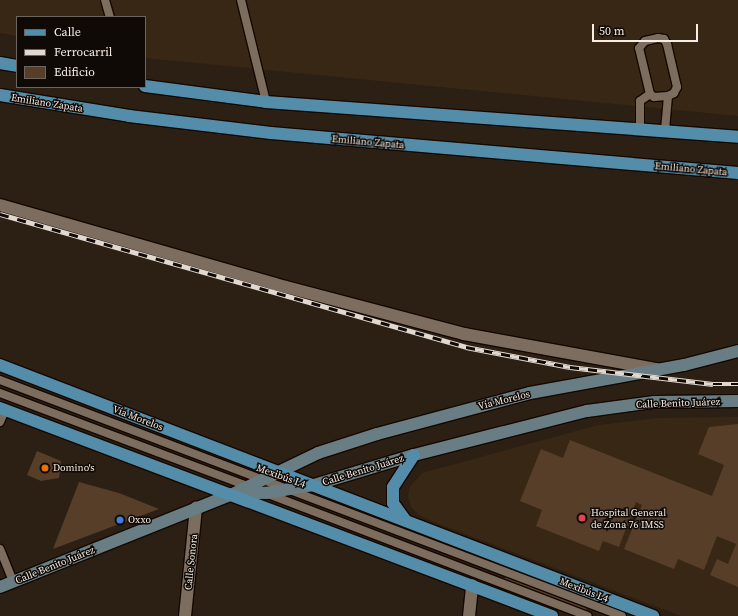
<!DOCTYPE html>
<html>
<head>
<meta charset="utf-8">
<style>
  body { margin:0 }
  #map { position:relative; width:738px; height:616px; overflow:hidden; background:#2c1f13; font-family:"Source Serif 4",serif }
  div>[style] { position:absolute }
  .built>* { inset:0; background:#392716 }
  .building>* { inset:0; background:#563e29; transform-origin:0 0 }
  .roads { filter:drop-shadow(1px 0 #140801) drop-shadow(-1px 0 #140801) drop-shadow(0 1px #140801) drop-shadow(0 -1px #140801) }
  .service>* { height:8px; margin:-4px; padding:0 4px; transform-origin:4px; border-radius:4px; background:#7d6d5f }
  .minor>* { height:12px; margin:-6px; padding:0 6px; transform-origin:6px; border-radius:6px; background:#7d6d5f }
  .secondary>* { height:12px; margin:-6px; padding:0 6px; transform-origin:6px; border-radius:6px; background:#697d84 }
  .primary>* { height:12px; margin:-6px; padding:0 6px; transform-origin:6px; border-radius:6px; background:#548da9 }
  .rail>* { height:4.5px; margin-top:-2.25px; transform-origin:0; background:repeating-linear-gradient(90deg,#100a06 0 9px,#e1d8cf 0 18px); box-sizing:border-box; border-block:1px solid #e1d8cf }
  .dots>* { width:11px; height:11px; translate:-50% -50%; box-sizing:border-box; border:2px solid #100a06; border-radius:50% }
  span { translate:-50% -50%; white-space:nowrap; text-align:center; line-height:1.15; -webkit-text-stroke:3px #100a06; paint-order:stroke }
  .street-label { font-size:10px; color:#f6ede5 }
  .poi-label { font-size:10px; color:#f6ede5 }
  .left { translate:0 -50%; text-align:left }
  .legend { position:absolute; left:16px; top:16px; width:130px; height:72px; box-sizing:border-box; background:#100a06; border:1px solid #6c655f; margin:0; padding:5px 7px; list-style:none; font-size:12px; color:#f6ede5 }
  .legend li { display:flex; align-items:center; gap:8px; height:20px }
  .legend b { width:20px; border:1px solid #6c655f }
  .scale { position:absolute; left:592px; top:24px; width:106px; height:18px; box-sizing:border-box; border:2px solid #f6ede5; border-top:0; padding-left:5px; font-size:12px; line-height:14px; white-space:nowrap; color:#f6ede5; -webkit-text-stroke:3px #100a06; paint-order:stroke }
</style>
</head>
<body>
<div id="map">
  <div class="built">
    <i style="clip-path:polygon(0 0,738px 0,738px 116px,145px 58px,145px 17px,17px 17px,17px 36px,0 33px)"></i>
    <i style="clip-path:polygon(738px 417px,738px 616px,681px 616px,431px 521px,419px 515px,411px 507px,408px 496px,409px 488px,422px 473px,598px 425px,658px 418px)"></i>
  </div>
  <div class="building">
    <i style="clip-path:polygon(738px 424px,738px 587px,710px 575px,717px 559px,728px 564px,736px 544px,717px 536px,704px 570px,678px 559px,674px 569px,624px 549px,642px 505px,636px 502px,619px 547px,603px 541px,599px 551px,536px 526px,542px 510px,520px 501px,541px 449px,563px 458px,570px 440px,712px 496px,724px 465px,698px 454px,709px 427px)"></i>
    <i style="clip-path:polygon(37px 451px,61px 461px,59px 478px,41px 481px,27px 475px)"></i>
    <i style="clip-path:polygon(79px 482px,119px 493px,159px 509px,53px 549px)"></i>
    <i style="left:507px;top:573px;width:87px;height:8px;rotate:21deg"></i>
  </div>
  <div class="roads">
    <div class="service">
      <i style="left:105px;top:0;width:18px;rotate:74deg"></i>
      <i style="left:241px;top:0;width:105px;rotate:76.2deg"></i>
      <i style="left:650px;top:94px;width:5px;rotate:37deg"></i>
      <i style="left:654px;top:97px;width:14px;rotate:-4deg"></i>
      <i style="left:640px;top:129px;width:28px;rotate:-90deg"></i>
      <i style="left:640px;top:101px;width:12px;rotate:-35deg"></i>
      <i style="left:650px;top:94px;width:47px;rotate:-103.4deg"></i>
      <i style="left:639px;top:48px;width:9px;rotate:-49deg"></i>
      <i style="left:645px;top:41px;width:13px;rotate:-13deg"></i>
      <i style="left:658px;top:38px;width:6px;rotate:9deg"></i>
      <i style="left:664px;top:39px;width:6px;rotate:59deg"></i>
      <i style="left:667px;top:44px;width:44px;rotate:76.9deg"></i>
      <i style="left:677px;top:87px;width:7px;rotate:117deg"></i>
      <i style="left:674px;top:93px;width:7px;rotate:153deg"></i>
      <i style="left:668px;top:96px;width:35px;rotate:95deg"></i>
      <i style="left:0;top:380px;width:665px;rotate:20.78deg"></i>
      <i style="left:0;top:393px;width:267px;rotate:20.6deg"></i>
      <i style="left:0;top:422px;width:13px;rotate:-67deg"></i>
      <i style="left:268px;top:494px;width:342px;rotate:20.9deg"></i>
      <i style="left:0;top:549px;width:35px;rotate:68deg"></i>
    </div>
    <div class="minor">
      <i style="left:0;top:205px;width:286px;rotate:16deg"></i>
      <i style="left:275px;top:284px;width:196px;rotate:14.8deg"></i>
      <i style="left:464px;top:334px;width:196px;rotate:10.3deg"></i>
      <i style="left:185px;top:616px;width:109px;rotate:-84.2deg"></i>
      <i style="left:469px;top:616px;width:31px;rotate:-84deg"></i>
    </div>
    <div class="secondary">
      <i style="left:235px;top:493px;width:92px;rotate:-25.7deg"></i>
      <i style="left:318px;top:453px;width:62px;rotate:-17.9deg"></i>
      <i style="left:377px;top:434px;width:158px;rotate:-15deg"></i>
      <i style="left:530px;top:393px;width:157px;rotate:-10.3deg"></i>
      <i style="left:684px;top:365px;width:56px;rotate:-14.5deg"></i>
      <i style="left:0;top:587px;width:250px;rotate:-21.8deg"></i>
      <i style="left:232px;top:494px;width:34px;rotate:-2deg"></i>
      <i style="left:266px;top:493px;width:49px;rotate:-9.5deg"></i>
      <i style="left:314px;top:485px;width:104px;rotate:-16.7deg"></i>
      <i style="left:414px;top:455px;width:179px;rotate:-14.3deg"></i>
      <i style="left:587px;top:411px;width:68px;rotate:-7.7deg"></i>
      <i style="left:654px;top:402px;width:84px;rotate:-0.7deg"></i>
    </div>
    <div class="primary">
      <i style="left:0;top:63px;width:17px;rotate:10deg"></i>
      <i style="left:145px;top:86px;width:122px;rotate:7.5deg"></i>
      <i style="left:266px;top:102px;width:473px;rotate:4.2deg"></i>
      <i style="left:0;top:95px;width:131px;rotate:9.2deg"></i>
      <i style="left:129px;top:116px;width:143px;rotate:6.8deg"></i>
      <i style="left:271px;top:133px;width:469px;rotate:4.9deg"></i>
      <i style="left:0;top:365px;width:700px;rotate:21.03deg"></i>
      <i style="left:0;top:408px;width:590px;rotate:20.65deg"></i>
      <i style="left:406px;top:521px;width:22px;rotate:-126deg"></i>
      <i style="left:393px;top:503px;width:16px;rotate:-90deg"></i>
      <i style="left:393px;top:487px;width:38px;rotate:-57deg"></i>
    </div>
  </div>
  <div class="rail">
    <i style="left:0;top:214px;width:485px;rotate:15.9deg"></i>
    <i style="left:466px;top:347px;width:106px;rotate:10.9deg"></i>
    <i style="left:570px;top:367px;width:144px;rotate:6.8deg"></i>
    <i style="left:713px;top:384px;width:25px"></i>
  </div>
  <div class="dots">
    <i style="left:45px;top:468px;background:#e8710a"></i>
    <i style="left:582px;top:518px;background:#e0444e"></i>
    <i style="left:120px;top:520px;background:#3f7fe0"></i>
  </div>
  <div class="street-label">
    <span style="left:47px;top:103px;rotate:9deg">Emiliano Zapata</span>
    <span style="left:368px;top:142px;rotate:5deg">Emiliano Zapata</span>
    <span style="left:691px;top:169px;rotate:5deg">Emiliano Zapata</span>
    <span style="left:504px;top:400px;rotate:-14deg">Vía Morelos</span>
    <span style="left:678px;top:403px;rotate:-2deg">Calle Benito Juárez</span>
    <span style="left:138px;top:418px;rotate:21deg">Vía Morelos</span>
    <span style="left:363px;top:470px;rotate:-17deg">Calle Benito Juárez</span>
    <span style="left:281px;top:476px;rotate:20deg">Mexibús L4</span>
    <span style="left:191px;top:562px;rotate:-84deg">Calle Sonora</span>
    <span style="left:55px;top:565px;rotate:-22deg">Calle Benito Juárez</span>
    <span style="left:584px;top:590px;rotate:21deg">Mexibús L4</span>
  </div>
  <div class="poi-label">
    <span class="left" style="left:53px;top:468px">Domino's</span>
    <span class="left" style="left:591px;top:518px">Hospital General<br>de Zona 76 IMSS</span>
    <span class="left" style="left:128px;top:520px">Oxxo</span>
  </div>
  <ul class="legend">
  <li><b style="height:5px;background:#548da9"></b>Calle</li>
  <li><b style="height:5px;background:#e1d8cf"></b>Ferrocarril</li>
  <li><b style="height:11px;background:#563e29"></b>Edificio</li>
  </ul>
  <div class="scale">50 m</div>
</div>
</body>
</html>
